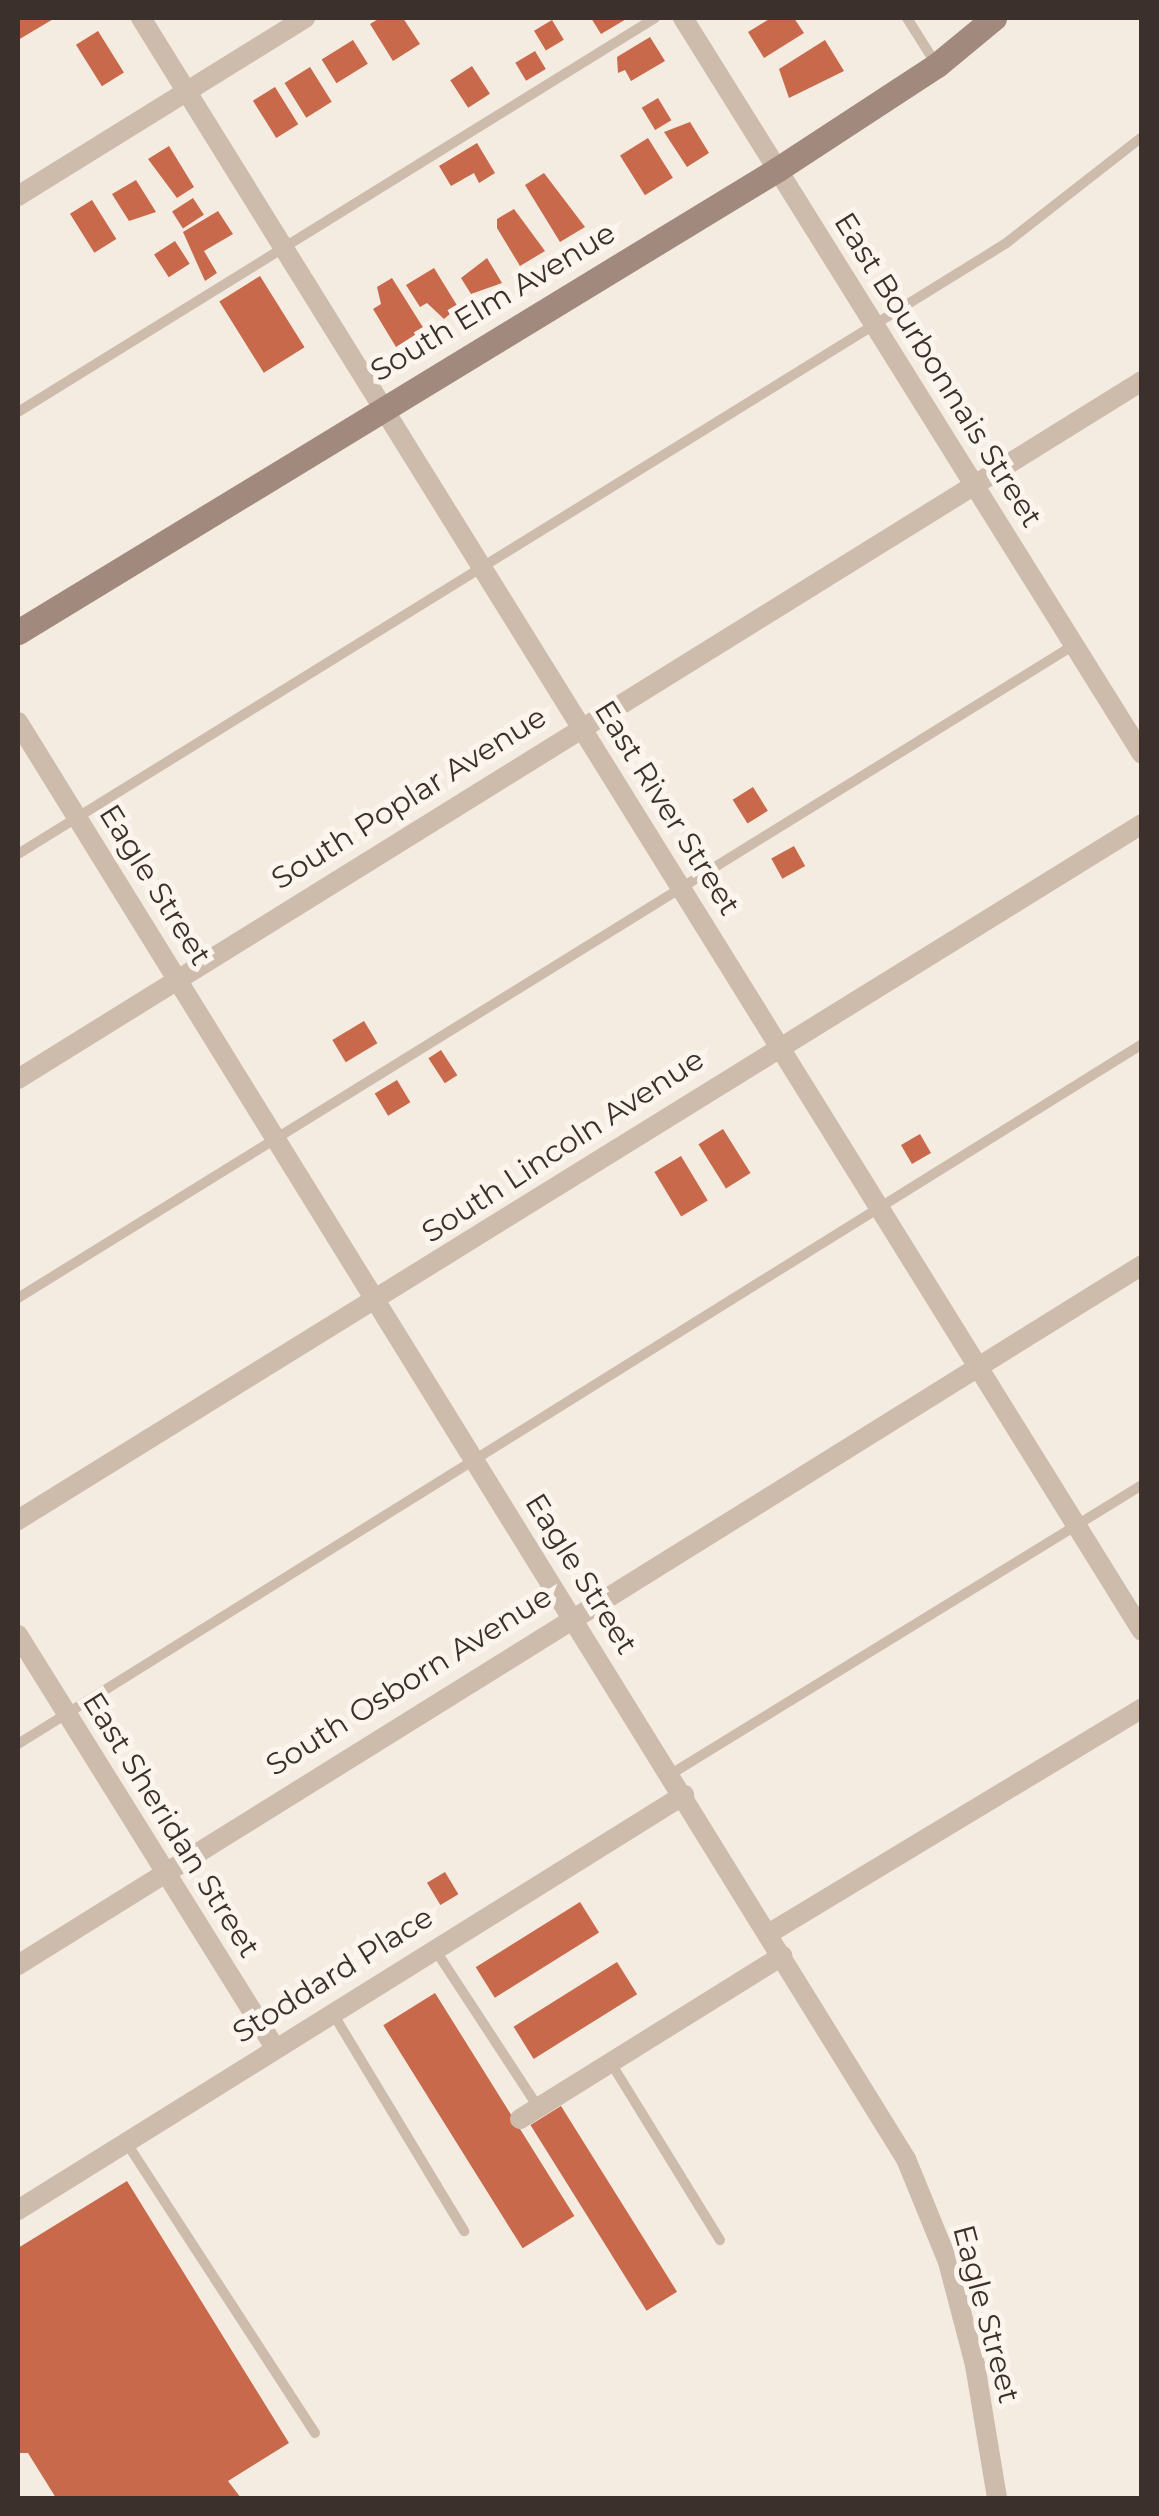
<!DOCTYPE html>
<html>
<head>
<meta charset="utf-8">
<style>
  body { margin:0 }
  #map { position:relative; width:1159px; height:2516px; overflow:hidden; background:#f4ebe1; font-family:Montserrat,sans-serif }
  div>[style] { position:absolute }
  .building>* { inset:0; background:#c8694b; transform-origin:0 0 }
  .lane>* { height:10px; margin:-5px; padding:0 5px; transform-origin:5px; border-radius:5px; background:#cdbbac }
  .street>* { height:20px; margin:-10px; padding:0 10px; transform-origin:10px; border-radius:10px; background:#cdbbac }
  .secondary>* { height:25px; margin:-12.5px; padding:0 12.5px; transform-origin:12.5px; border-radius:12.5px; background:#a18a7d }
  span { translate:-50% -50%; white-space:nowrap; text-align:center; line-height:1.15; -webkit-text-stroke:10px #fbf5ee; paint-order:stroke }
  .street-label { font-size:30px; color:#3b302b }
  .frame { position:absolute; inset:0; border:20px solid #3b302b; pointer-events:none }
</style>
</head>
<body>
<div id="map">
  <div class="building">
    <i style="clip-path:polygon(18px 18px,55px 18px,18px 40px)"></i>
    <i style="clip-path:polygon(380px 18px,403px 18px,420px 44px,393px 61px,370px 24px)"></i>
    <i style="clip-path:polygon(591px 18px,628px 18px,601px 34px)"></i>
    <i style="clip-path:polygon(771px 18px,794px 18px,804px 33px,764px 58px,748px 32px)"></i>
    <i style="left:552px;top:20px;width:23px;height:21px;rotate:59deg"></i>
    <i style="left:98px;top:31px;width:49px;height:26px;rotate:58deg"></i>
    <i style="clip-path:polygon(650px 37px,665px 61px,631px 81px,625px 70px,618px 73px,617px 57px)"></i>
    <i style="left:353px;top:40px;width:28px;height:37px;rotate:58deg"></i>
    <i style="clip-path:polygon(825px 40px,844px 71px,789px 98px,779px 69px)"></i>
    <i style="left:535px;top:51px;width:21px;height:23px;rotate:59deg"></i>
    <i style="left:472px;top:66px;width:33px;height:26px;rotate:57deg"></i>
    <i style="left:310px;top:67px;width:41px;height:30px;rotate:58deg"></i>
    <i style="left:275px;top:87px;width:44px;height:26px;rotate:58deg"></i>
    <i style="left:658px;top:98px;width:26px;height:19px;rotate:59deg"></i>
    <i style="clip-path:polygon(690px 122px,709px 153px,687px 167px,664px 132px)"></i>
    <i style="left:648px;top:138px;width:47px;height:33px;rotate:58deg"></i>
    <i style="clip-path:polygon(477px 143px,495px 173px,479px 183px,474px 173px,451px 186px,439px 166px)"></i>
    <i style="clip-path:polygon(169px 146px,194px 187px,177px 198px,148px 159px)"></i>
    <i style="clip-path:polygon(544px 173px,585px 227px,560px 242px,525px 185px)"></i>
    <i style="clip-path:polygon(136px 180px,156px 212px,129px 221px,112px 194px)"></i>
    <i style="left:193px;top:198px;width:20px;height:25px;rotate:57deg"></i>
    <i style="left:92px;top:200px;width:46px;height:26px;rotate:58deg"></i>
    <i style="clip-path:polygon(514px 209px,545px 251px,520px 266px,497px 228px,497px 219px)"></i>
    <i style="clip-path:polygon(218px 211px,233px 234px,204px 251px,217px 273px,205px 281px,183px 232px)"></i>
    <i style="left:175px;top:241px;width:27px;height:25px;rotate:57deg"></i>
    <i style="clip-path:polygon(487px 258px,502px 283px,471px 294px,461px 278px)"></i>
    <i style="clip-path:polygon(434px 268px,458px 307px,444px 319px,427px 303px,420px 307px,406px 285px)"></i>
    <i style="left:260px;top:276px;width:84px;height:48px;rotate:58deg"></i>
    <i style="clip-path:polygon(392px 278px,424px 329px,396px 347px,373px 309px,381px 304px,377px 287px)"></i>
    <i style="left:753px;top:787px;width:28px;height:24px;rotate:58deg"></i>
    <i style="left:794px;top:846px;width:23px;height:26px;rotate:61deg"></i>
    <i style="left:364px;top:1021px;width:26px;height:37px;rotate:59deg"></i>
    <i style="left:441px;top:1050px;width:30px;height:15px;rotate:57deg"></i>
    <i style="left:397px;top:1080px;width:26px;height:26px;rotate:59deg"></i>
    <i style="left:723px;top:1129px;width:52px;height:29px;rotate:58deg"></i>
    <i style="left:920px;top:1134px;width:22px;height:22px;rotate:60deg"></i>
    <i style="left:681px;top:1156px;width:52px;height:31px;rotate:59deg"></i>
    <i style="left:445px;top:1872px;width:26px;height:21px;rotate:59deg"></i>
    <i style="left:580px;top:1902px;width:36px;height:123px;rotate:58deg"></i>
    <i style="left:617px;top:1962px;width:38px;height:122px;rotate:58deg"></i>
    <i style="left:435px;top:1993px;width:263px;height:61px;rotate:58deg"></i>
    <i style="left:561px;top:2106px;width:219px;height:36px;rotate:58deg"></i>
    <i style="clip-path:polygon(127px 2181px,289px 2443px,228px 2481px,241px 2498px,56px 2498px,28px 2453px,18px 2453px,18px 2248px)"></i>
  </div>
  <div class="lane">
    <i style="left:907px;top:18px;width:54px;rotate:57.8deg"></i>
    <i style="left:18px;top:412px;width:749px;rotate:-31.74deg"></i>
    <i style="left:18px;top:854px;width:1160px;rotate:-31.72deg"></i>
    <i style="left:1005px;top:244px;width:174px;rotate:-38deg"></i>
    <i style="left:18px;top:1298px;width:1242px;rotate:-31.73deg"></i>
    <i style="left:18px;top:1744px;width:1324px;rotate:-31.91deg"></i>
    <i style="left:671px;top:1774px;width:553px;rotate:-31.53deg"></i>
    <i style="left:434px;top:1948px;width:190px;rotate:56.8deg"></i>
    <i style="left:332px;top:2012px;width:256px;rotate:58.9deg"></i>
    <i style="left:611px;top:2063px;width:208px;rotate:58.4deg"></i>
    <i style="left:126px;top:2142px;width:347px;rotate:57deg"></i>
  </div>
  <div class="street">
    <i style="left:141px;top:18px;width:1898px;rotate:58.18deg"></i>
    <i style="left:683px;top:18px;width:867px;rotate:58.05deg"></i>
    <i style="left:18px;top:196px;width:338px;rotate:-31.8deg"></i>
    <i style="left:18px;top:722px;width:1689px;rotate:58.29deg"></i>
    <i style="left:906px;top:2159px;width:111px;rotate:67.8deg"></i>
    <i style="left:948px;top:2262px;width:106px;rotate:75.3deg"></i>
    <i style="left:975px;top:2365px;width:135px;rotate:80.6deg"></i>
    <i style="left:18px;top:1079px;width:1323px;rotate:-31.84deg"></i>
    <i style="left:18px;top:1520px;width:1322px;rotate:-31.77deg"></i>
    <i style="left:18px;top:1635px;width:485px;rotate:58.1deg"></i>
    <i style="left:768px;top:1934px;width:437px;rotate:-31.1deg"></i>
    <i style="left:18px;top:1965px;width:1324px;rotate:-31.91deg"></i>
    <i style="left:520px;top:2119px;width:309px;rotate:-31.9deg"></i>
    <i style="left:18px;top:2210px;width:785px;rotate:-31.93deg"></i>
  </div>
  <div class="secondary">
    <i style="left:18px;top:632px;width:890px;rotate:-31.35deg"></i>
    <i style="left:778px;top:169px;width:190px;rotate:-33.2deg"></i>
    <i style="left:937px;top:65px;width:74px;rotate:-39.5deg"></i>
  </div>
  <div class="street-label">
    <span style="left:493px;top:302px;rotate:-31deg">South Elm Avenue</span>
    <span style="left:938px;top:370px;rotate:58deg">East Bourbonnais Street</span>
    <span style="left:409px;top:798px;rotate:-32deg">South Poplar Avenue</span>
    <span style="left:667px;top:808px;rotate:58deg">East River Street</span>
    <span style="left:155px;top:885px;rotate:58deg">Eagle Street</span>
    <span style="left:563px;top:1146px;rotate:-33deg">South Lincoln Avenue</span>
    <span style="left:581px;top:1574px;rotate:58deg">Eagle Street</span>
    <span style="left:409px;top:1681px;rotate:-32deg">South Osborn Avenue</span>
    <span style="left:171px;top:1825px;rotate:58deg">East Sheridan Street</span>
    <span style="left:333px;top:1975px;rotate:-32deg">Stoddard Place</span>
    <span style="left:986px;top:2314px;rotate:75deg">Eagle Street</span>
  </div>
  <div class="frame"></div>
</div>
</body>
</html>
